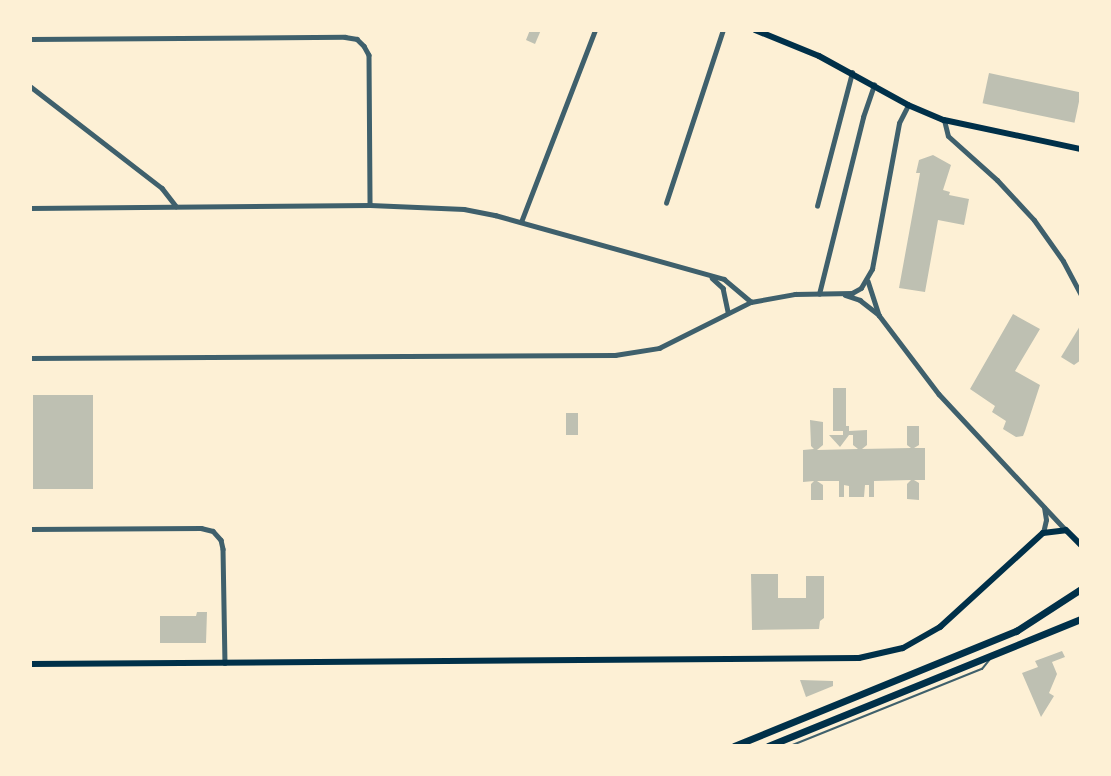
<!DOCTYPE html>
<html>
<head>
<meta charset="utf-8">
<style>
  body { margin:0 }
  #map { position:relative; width:1111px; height:776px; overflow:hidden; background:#fdf0d5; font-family:Jost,sans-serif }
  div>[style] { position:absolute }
  .building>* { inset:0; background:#bec0b2; transform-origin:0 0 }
  .service>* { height:2px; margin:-1px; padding:0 1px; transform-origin:1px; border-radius:1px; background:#3f606c }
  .minor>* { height:4.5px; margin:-2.25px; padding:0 2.25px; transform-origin:2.25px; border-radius:2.25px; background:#3f606c }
  .tertiary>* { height:5px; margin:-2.5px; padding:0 2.5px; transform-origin:2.5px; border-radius:2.5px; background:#3f606c }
  .secondary>* { height:6px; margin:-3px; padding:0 3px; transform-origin:3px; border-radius:3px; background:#003049 }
  .primary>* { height:7px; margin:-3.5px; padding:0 3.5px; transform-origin:3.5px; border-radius:3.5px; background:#003049 }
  span { translate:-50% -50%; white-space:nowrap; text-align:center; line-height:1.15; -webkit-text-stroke:5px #fdf0d5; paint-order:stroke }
  .frame { position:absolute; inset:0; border:32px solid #fdf0d5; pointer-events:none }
</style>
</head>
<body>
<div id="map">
  <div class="building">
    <i style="clip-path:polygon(530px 30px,541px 30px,535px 44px,526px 40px)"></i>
    <i style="left:989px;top:73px;width:94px;height:31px;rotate:12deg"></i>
    <i style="clip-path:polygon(933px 155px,951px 165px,943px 190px,950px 192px,949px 195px,969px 199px,964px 225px,938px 220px,925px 292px,899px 288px,920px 173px,916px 173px,919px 160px)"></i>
    <i style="clip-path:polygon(1013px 314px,1040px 329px,1015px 371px,1040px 385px,1025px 431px,1023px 436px,1016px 437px,1003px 429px,1006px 421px,992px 412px,995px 406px,970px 389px)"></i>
    <i style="clip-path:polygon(1080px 326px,1081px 360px,1074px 365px,1061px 357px)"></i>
    <i style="clip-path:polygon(833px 388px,846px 388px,846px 426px,849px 426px,849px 431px,867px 430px,867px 445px,862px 449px,911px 448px,907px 445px,907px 426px,919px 426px,919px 445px,914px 448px,925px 448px,925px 480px,914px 480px,919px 483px,919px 500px,907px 499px,907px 484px,911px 480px,874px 481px,874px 497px,869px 497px,869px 485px,865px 485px,864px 497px,849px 497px,849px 486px,844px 485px,844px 497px,839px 497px,839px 481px,817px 481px,823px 485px,823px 500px,811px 500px,811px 484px,814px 481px,803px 482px,803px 450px,814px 449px,811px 446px,810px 420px,823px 422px,823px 445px,817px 450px,858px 449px,853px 445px,853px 435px,849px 435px,840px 447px,829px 435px,843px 435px,843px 431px,833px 431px)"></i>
    <i style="left:33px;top:395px;width:60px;height:94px"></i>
    <i style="left:566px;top:413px;width:12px;height:22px"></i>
    <i style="clip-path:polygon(751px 574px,778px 574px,778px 598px,806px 598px,806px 576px,824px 576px,824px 618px,820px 621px,819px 629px,752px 630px)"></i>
    <i style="clip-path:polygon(197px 612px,207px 612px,206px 643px,160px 643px,160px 616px,196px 616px)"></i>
    <i style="clip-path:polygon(1062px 651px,1065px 657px,1052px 662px,1057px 674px,1049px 693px,1054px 696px,1041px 717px,1022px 673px,1038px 667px,1035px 661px)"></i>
    <i style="clip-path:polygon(800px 680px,833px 681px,833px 686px,806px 697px)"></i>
  </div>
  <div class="service">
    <i style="left:790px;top:746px;width:207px;rotate:-21.9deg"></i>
    <i style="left:982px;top:669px;width:13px;rotate:-51deg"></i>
  </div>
  <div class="minor">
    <i style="left:30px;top:39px;width:315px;rotate:-0.4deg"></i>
    <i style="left:345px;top:37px;width:12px;rotate:9deg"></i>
    <i style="left:357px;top:39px;width:10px;rotate:45deg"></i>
    <i style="left:364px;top:46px;width:10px;rotate:61deg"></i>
    <i style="left:369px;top:55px;width:150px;rotate:89.6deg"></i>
    <i style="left:30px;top:86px;width:167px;rotate:37.7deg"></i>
    <i style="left:162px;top:188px;width:23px;rotate:52deg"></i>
    <i style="left:666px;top:203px;width:182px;rotate:-71.8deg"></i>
    <i style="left:817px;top:206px;width:138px;rotate:-75.3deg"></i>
    <i style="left:30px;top:208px;width:340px;rotate:-0.5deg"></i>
    <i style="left:370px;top:205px;width:94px;rotate:2.4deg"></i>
    <i style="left:464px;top:209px;width:32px;rotate:11deg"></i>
    <i style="left:495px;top:215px;width:238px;rotate:15.6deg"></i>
    <i style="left:724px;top:279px;width:35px;rotate:40deg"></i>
    <i style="left:521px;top:222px;width:206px;rotate:-68.9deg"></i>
    <i style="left:712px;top:278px;width:15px;rotate:42deg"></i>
    <i style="left:723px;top:288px;width:25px;rotate:78deg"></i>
    <i style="left:868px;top:281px;width:36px;rotate:72deg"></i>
    <i style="left:819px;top:294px;width:182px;rotate:-76deg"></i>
    <i style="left:863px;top:117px;width:34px;rotate:-71deg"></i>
    <i style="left:845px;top:295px;width:16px;rotate:18deg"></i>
    <i style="left:860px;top:300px;width:24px;rotate:38deg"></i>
    <i style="left:879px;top:315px;width:99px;rotate:52.8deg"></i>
    <i style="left:939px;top:394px;width:186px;rotate:47deg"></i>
    <i style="left:30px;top:358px;width:585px;rotate:-0.29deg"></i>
    <i style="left:615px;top:355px;width:45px;rotate:-9deg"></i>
    <i style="left:659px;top:348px;width:103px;rotate:-26.6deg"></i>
    <i style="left:751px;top:302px;width:45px;rotate:-10.3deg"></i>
    <i style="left:795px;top:294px;width:57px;rotate:-1deg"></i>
    <i style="left:852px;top:293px;width:10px;rotate:-29deg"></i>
    <i style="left:861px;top:288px;width:22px;rotate:-60deg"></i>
    <i style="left:872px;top:269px;width:148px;rotate:-79.5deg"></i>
    <i style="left:899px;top:123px;width:20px;rotate:-63deg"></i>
    <i style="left:30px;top:529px;width:171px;rotate:-0.3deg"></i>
    <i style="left:201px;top:528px;width:12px;rotate:14deg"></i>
    <i style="left:213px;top:531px;width:12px;rotate:48deg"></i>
    <i style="left:221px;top:540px;width:9px;rotate:77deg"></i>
    <i style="left:223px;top:549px;width:114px;rotate:89deg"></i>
    <i style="left:1043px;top:533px;width:13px;rotate:-77deg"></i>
    <i style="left:1046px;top:520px;width:12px;rotate:-99deg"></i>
  </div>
  <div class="tertiary">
    <i style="left:944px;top:120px;width:16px;rotate:76deg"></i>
    <i style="left:948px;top:136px;width:66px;rotate:41.9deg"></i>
    <i style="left:997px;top:180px;width:54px;rotate:47.2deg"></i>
    <i style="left:1034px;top:220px;width:50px;rotate:54.7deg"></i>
    <i style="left:1063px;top:261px;width:38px;rotate:62deg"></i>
  </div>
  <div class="secondary">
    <i style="left:755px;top:30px;width:69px;rotate:22.1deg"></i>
    <i style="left:819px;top:56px;width:102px;rotate:28.8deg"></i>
    <i style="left:908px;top:105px;width:39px;rotate:23deg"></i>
    <i style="left:944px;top:120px;width:140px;rotate:12deg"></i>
    <i style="left:30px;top:664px;width:829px;rotate:-0.41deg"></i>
    <i style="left:859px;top:658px;width:45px;rotate:-12.8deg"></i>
    <i style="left:903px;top:648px;width:43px;rotate:-29.6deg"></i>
    <i style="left:940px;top:627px;width:139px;rotate:-42.4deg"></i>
    <i style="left:1043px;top:533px;width:23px;rotate:-7deg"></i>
    <i style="left:1066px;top:530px;width:21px;rotate:45deg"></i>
  </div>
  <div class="primary">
    <i style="left:734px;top:746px;width:305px;rotate:-22.2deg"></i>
    <i style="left:1016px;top:631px;width:77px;rotate:-32.9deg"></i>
    <i style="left:768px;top:746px;width:338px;rotate:-22.1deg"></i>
  </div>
  <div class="frame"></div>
</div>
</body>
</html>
